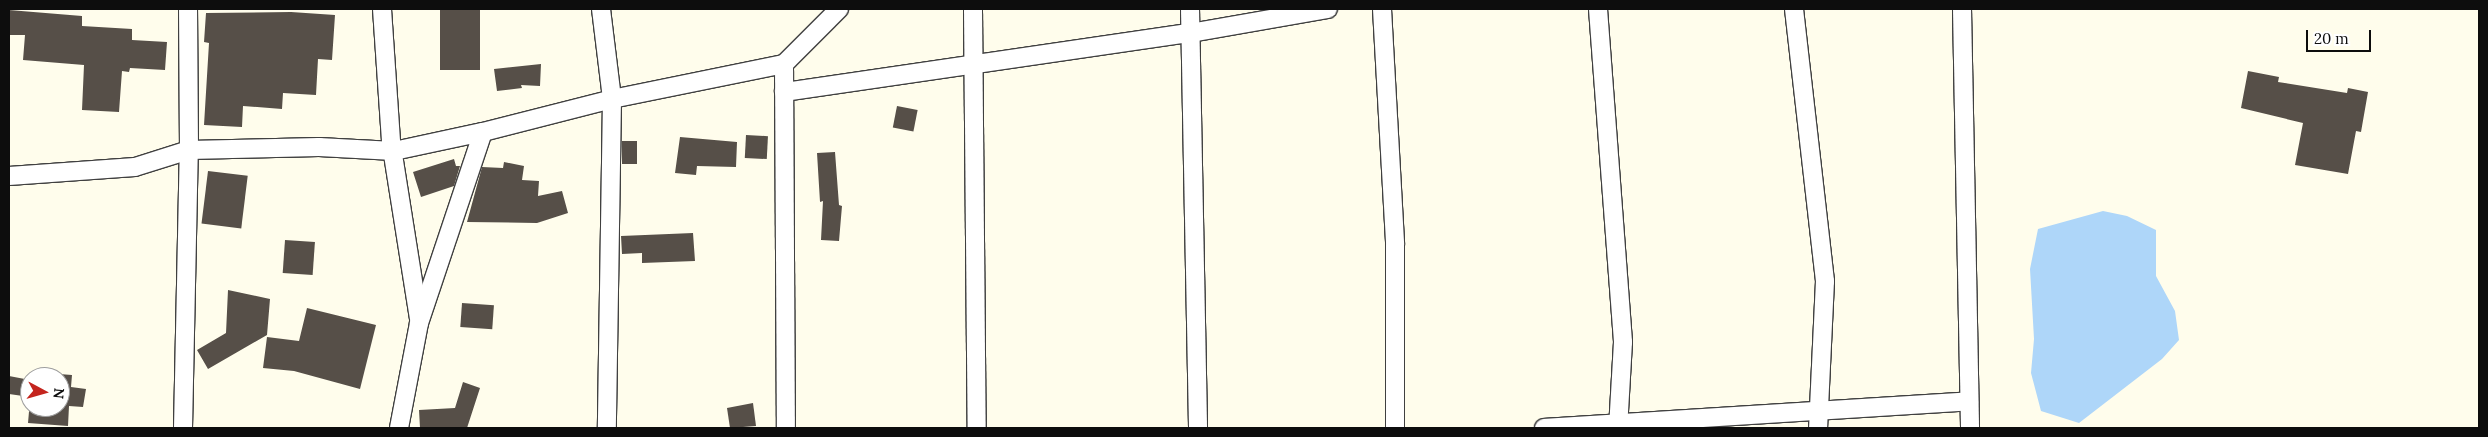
<!DOCTYPE html>
<html>
<head>
<meta charset="utf-8">
<style>
  body { margin:0 }
  #map { position:relative; width:2488px; height:437px; overflow:hidden; background:#fffdec; font-family:Lora,serif }
  div>[style] { position:absolute }
  .water>* { inset:0; background:#aed6f9 }
  .building>* { inset:0; background:#564f48; transform-origin:0 0 }
  .roads { filter:drop-shadow(1px 0 #404040) drop-shadow(-1px 0 #404040) drop-shadow(0 1px #404040) drop-shadow(0 -1px #404040) }
  .street>* { height:18px; margin:-9px; padding:0 9px; transform-origin:9px; border-radius:9px; background:#fff }
  span { translate:-50% -50%; white-space:nowrap; text-align:center; line-height:1.15; -webkit-text-stroke:5px #fff; paint-order:stroke }
  .frame { position:absolute; inset:0; border:10px solid #0d0d0d; pointer-events:none }
  .north { position:absolute; left:20px; top:367px; width:50px; height:50px; box-sizing:border-box; background:#fff; border:1px solid #9e9e9e; border-radius:50%; rotate:96deg; font-size:14px; font-weight:700; line-height:20px; text-align:center; color:#0d0d0d }
  .north::after { content:''; display:block; margin:auto; width:18px; height:22px; background:#c4251e; clip-path:polygon(50% 0,100% 100%,50% 72%,0 100%) }
  .scale { position:absolute; left:2306px; top:30px; width:65px; height:22px; box-sizing:border-box; border:2px solid #0d0d0d; border-top:0; padding-left:6px; font-size:15px; line-height:18px; white-space:nowrap; color:#0d0d0d; -webkit-text-stroke:4px #fff; paint-order:stroke }
</style>
</head>
<body>
<div id="map">
  <div class="water">
    <i style="clip-path:polygon(2103px 211px,2127px 216px,2156px 230px,2156px 276px,2175px 311px,2179px 340px,2162px 359px,2079px 423px,2041px 411px,2031px 373px,2034px 339px,2030px 269px,2038px 229px)"></i>
  </div>
  <div class="building">
    <i style="left:440px;top:9px;width:40px;height:61px"></i>
    <i style="clip-path:polygon(9px 10px,82px 16px,82px 26px,132px 29px,132px 40px,167px 42px,165px 70px,130px 68px,129px 72px,122px 71px,119px 112px,82px 110px,84px 65px,23px 60px,25px 35px,9px 35px)"></i>
    <i style="clip-path:polygon(291px 12px,335px 15px,332px 60px,318px 59px,316px 95px,283px 93px,282px 109px,243px 106px,242px 127px,204px 125px,209px 43px,204px 42px,206px 13px)"></i>
    <i style="clip-path:polygon(541px 64px,540px 86px,521px 85px,522px 88px,497px 91px,494px 69px)"></i>
    <i style="clip-path:polygon(2248px 71px,2279px 77px,2278px 82px,2347px 93px,2348px 88px,2368px 92px,2361px 132px,2356px 131px,2348px 174px,2295px 165px,2303px 123px,2241px 108px)"></i>
    <i style="left:897px;top:106px;width:21px;height:22px;rotate:11deg"></i>
    <i style="left:746px;top:135px;width:22px;height:23px;rotate:3deg"></i>
    <i style="clip-path:polygon(680px 137px,737px 142px,736px 167px,697px 166px,696px 175px,675px 173px)"></i>
    <i style="left:622px;top:141px;width:15px;height:23px"></i>
    <i style="clip-path:polygon(835px 152px,839px 205px,842px 206px,839px 241px,821px 240px,823px 201px,820px 202px,817px 153px)"></i>
    <i style="clip-path:polygon(454px 159px,456px 166px,460px 166px,454px 186px,421px 197px,413px 172px)"></i>
    <i style="clip-path:polygon(504px 162px,524px 166px,522px 180px,539px 181px,538px 196px,562px 191px,568px 213px,537px 223px,467px 222px,482px 167px,503px 168px)"></i>
    <i style="left:208px;top:171px;width:40px;height:53px;rotate:7deg"></i>
    <i style="clip-path:polygon(693px 233px,695px 261px,642px 263px,642px 253px,622px 254px,621px 236px)"></i>
    <i style="left:285px;top:240px;width:30px;height:33px;rotate:4deg"></i>
    <i style="clip-path:polygon(228px 290px,270px 299px,267px 335px,208px 369px,197px 350px,226px 333px)"></i>
    <i style="left:462px;top:303px;width:32px;height:24px;rotate:4deg"></i>
    <i style="clip-path:polygon(307px 308px,376px 325px,360px 389px,294px 371px,263px 368px,267px 337px,299px 341px)"></i>
    <i style="clip-path:polygon(32px 372px,72px 375px,71px 387px,86px 389px,83px 407px,69px 406px,68px 426px,28px 423px,30px 400px,30px 407px,60px 407px,60px 377px,32px 377px)"></i>
    <i style="clip-path:polygon(9px 376px,30px 380px,30px 397px,9px 394px)"></i>
    <i style="clip-path:polygon(463px 382px,480px 388px,467px 428px,420px 428px,419px 410px,455px 408px)"></i>
    <i style="clip-path:polygon(753px 403px,756px 426px,730px 428px,727px 408px)"></i>
  </div>
  <div class="roads">
    <div class="street">
      <i style="left:382px;top:9px;width:133px;rotate:86.1deg"></i>
      <i style="left:391px;top:142px;width:178px;rotate:81deg"></i>
      <i style="left:601px;top:9px;width:91px;rotate:83deg"></i>
      <i style="left:612px;top:99px;width:329px;rotate:90.9deg"></i>
      <i style="left:973px;top:9px;width:419px;rotate:89.5deg"></i>
      <i style="left:1190px;top:9px;width:419px;rotate:88.9deg"></i>
      <i style="left:1382px;top:9px;width:236px;rotate:86.8deg"></i>
      <i style="left:1395px;top:245px;width:183px;rotate:90deg"></i>
      <i style="left:1598px;top:9px;width:334px;rotate:85.7deg"></i>
      <i style="left:1623px;top:342px;width:86px;rotate:93.3deg"></i>
      <i style="left:1794px;top:9px;width:274px;rotate:83.5deg"></i>
      <i style="left:1825px;top:281px;width:147px;rotate:92.7deg"></i>
      <i style="left:1962px;top:9px;width:419px;rotate:88.9deg"></i>
      <i style="left:784px;top:64px;width:364px;rotate:89.7deg"></i>
      <i style="left:784px;top:92px;width:410px;rotate:-8.3deg"></i>
      <i style="left:1190px;top:33px;width:140px;rotate:-9.9deg"></i>
      <i style="left:9px;top:176px;width:126px;rotate:-4.1deg"></i>
      <i style="left:135px;top:167px;width:57px;rotate:-17.5deg"></i>
      <i style="left:189px;top:150px;width:130px;rotate:-1.3deg"></i>
      <i style="left:319px;top:147px;width:75px;rotate:3.1deg"></i>
      <i style="left:394px;top:151px;width:91px;rotate:-12.1deg"></i>
      <i style="left:183px;top:428px;width:278px;rotate:-88.8deg"></i>
      <i style="left:189px;top:150px;width:141px;rotate:-90.4deg"></i>
      <i style="left:399px;top:428px;width:107px;rotate:-79.2deg"></i>
      <i style="left:419px;top:323px;width:201px;rotate:-71.5deg"></i>
      <i style="left:483px;top:132px;width:133px;rotate:-14.3deg"></i>
      <i style="left:612px;top:99px;width:176px;rotate:-11.5deg"></i>
      <i style="left:784px;top:64px;width:78px;rotate:-45deg"></i>
      <i style="left:1544px;top:428px;width:426px;rotate:-3.6deg"></i>
    </div>
  </div>
  <div class="frame"></div>
  <div class="north">N</div>
  <div class="scale">20 m</div>
</div>
</body>
</html>
